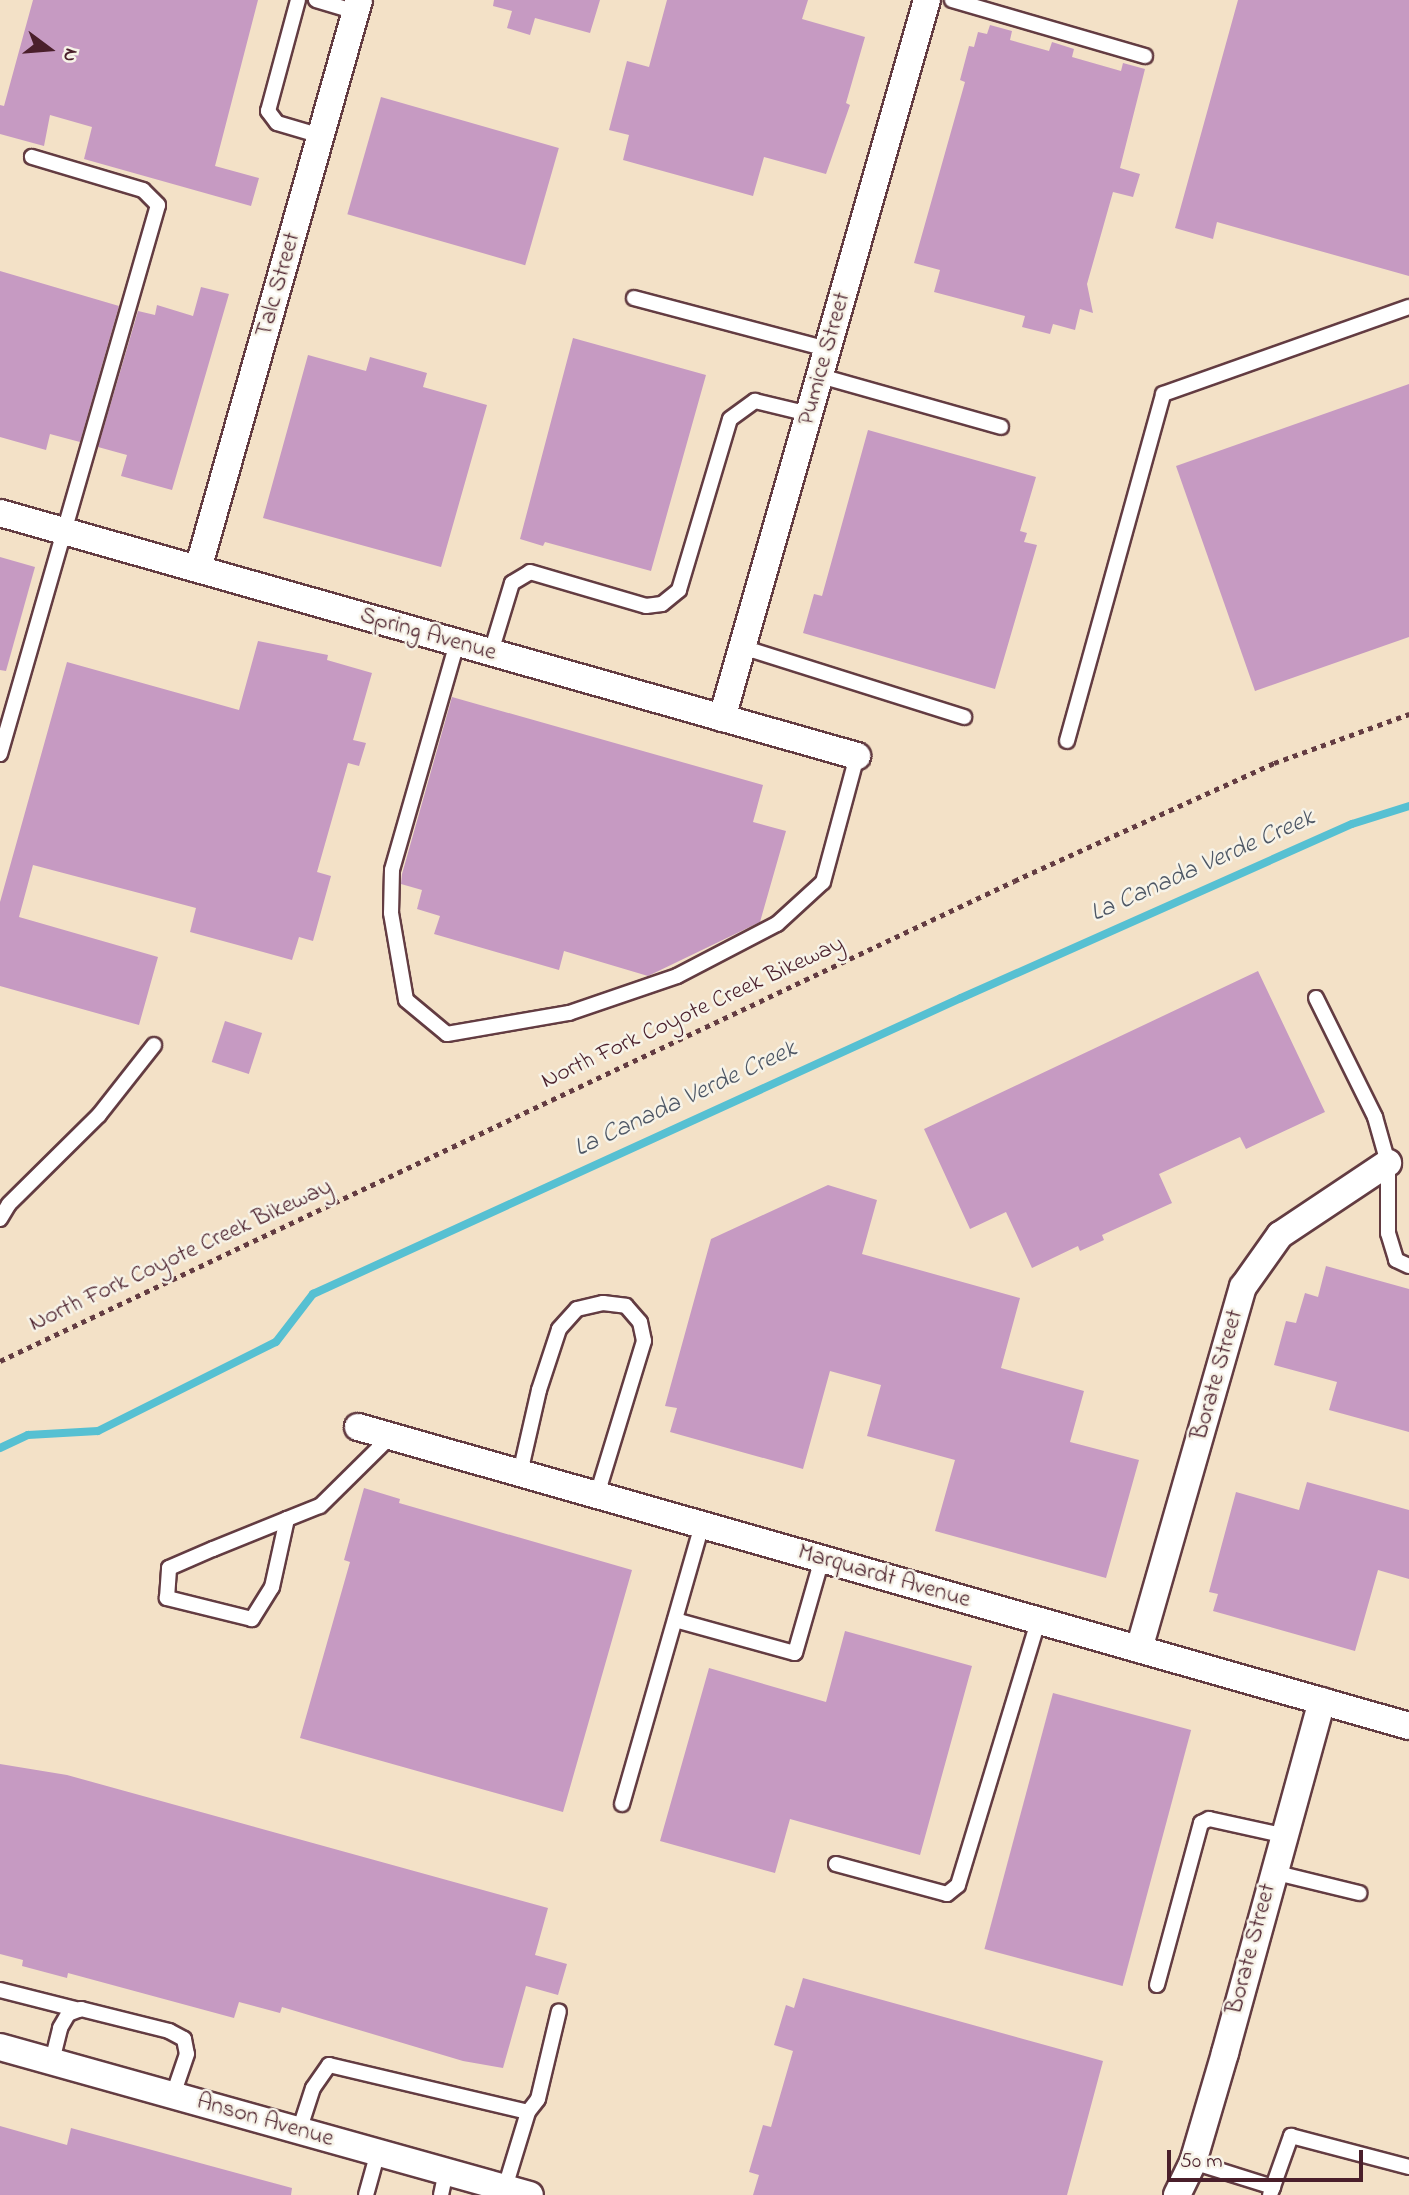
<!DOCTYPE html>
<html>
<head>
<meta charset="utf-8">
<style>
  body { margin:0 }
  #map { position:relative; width:1409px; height:2195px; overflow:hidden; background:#f3e1c7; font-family:"Indie Flower",sans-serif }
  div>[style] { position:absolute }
  .stream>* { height:8px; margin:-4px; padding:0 4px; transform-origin:4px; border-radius:4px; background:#56c0d2 }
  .building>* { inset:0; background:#c69ac2; transform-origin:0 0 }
  .path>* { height:4.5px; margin-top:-2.25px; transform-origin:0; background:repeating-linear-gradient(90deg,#633c42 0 5px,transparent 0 10px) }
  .roads { filter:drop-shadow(2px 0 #633c42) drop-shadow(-2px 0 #633c42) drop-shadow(0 2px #633c42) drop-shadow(0 -2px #633c42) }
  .service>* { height:14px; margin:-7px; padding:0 7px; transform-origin:7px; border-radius:7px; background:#fff }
  .minor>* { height:26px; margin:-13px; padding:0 13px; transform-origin:13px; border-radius:13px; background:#fff }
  span { translate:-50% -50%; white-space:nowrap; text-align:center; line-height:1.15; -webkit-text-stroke:5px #f7f3e8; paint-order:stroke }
  .street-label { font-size:24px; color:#4a1f2b }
  .water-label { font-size:26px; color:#4e5765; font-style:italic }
  .north { position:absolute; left:14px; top:14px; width:70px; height:70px; -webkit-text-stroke:5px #f7f3e8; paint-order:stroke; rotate:106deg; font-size:19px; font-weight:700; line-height:28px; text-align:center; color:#4a1f2b }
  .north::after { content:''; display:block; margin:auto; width:24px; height:32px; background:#4a1f2b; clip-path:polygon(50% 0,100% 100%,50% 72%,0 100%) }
  .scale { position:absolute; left:1167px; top:2150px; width:196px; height:32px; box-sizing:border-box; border:4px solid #4a1f2b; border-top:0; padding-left:9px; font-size:21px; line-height:24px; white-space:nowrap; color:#4a1f2b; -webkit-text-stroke:5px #f7f3e8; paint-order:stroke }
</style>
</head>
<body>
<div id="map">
  <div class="stream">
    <i style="left:0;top:1448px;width:31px;rotate:-25deg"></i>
    <i style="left:28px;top:1435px;width:70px;rotate:-3.3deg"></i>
    <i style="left:98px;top:1431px;width:199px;rotate:-26.6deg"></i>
    <i style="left:276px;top:1342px;width:61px;rotate:-52.4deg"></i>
    <i style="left:313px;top:1294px;width:712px;rotate:-24.55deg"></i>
    <i style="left:961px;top:998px;width:428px;rotate:-24deg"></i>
    <i style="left:1352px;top:824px;width:60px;rotate:-17.5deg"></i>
  </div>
  <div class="building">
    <i style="clip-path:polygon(33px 0,258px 0,215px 166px,259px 178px,251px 206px,84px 159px,92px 127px,50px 115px,44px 146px,0 134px,0 105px,4px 106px)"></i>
    <i style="clip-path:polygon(494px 0,600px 0,590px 33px,535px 18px,530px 35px,507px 28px,512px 11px,493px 6px)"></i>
    <i style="clip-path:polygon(667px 0,808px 0,802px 19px,865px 37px,846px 103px,850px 105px,826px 174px,764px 157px,753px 196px,623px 160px,629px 135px,609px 130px,627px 61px,649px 67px)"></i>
    <i style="clip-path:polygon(1238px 0,1409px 0,1409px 276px,1217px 222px,1213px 239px,1175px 228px)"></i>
    <i style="clip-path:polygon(990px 25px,1012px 31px,1010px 40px,1049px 51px,1052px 42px,1074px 49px,1072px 57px,1121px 71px,1123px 63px,1145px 69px,1120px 168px,1140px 174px,1133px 197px,1113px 192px,1087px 284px,1093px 313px,1080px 309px,1075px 330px,1053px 324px,1050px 334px,1022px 327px,1025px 316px,934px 292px,940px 270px,914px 263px,965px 82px,960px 80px,969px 46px,974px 47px,978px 32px,987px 34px)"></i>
    <i style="left:381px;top:97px;width:185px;height:122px;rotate:16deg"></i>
    <i style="clip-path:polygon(0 271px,119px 306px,80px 442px,50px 434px,46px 450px,0 437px)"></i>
    <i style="clip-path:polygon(201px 287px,229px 294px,172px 490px,121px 476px,127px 455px,98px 447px,138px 311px,155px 315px,157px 305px,193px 316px)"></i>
    <i style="clip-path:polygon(573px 338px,706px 375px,651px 571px,545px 542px,543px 546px,520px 539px)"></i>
    <i style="clip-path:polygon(308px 355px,366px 371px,370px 357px,427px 373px,423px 387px,487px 405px,441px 567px,263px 518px)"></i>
    <i style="clip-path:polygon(1409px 384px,1409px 637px,1255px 691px,1176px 466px)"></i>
    <i style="clip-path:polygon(868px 430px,1036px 477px,1020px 531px,1027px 533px,1024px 542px,1037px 545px,995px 689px,803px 633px,814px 594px,822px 596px)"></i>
    <i style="clip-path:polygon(0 557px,35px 567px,6px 671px,0 670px)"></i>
    <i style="clip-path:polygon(258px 641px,328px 655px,327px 660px,372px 673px,353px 740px,366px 743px,359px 766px,348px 763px,317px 872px,331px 876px,313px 941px,299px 937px,292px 960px,190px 932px,196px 908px,33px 865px,19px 917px,158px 957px,139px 1025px,0 986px,0 902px,67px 662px,239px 710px)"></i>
    <i style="clip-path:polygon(452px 697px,763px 785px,753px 822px,786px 831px,760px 922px,648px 976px,564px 951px,559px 970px,434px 934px,440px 916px,417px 909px,422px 890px,401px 884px,402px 874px)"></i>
    <i style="clip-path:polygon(1258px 971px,1325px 1112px,1246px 1149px,1240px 1137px,1159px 1174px,1172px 1203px,1102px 1235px,1104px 1240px,1080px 1251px,1078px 1246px,1032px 1268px,1006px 1212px,970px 1229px,924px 1129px)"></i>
    <i style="left:225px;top:1021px;width:39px;height:43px;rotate:18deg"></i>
    <i style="clip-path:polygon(828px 1185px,877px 1200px,862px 1254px,1020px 1298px,1001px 1368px,1084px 1391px,1070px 1442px,1139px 1460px,1106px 1578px,935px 1531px,955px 1460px,867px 1436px,881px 1385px,830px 1371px,803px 1469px,670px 1432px,677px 1408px,665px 1406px,711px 1239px)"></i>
    <i style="clip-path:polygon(1326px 1266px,1409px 1289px,1409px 1432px,1329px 1410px,1337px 1382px,1274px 1365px,1286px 1321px,1296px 1323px,1305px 1293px,1318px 1297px)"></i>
    <i style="clip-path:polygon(1307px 1482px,1409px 1510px,1409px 1579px,1378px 1570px,1355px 1651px,1213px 1611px,1218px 1594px,1209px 1592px,1236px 1492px,1299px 1510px)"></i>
    <i style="clip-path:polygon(364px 1488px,400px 1499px,399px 1503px,632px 1570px,563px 1812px,300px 1738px,350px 1562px,344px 1560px)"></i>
    <i style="clip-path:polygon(845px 1631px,972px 1666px,920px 1855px,790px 1819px,775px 1873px,660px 1841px,709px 1668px,826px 1702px)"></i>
    <i style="left:1053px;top:1693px;width:143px;height:265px;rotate:15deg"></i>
    <i style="clip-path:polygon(0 1764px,67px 1775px,548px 1908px,535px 1955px,567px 1964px,558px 1995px,526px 1986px,503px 2068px,463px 2061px,282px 2007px,280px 2013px,239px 2002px,234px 2018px,68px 1973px,67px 1978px,22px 1966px,23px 1960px,0 1954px)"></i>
    <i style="clip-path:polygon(803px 1978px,1103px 2061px,1067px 2195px,753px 2195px,759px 2175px,749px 2172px,757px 2145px,763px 2125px,771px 2127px,793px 2051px,774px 2045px,786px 2005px,794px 2008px)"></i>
    <i style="clip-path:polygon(0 2126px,67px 2145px,71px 2128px,292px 2188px,291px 2195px,0 2195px)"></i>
  </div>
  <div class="path">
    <i style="left:0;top:1361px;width:1122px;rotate:-25.33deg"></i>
    <i style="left:1014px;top:881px;width:286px;rotate:-24.4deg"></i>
    <i style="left:1274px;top:763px;width:144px;rotate:-19.9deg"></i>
  </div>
  <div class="roads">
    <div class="service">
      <i style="left:298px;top:0;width:115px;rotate:105.1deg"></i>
      <i style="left:268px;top:111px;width:15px;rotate:53deg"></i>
      <i style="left:277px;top:123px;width:46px;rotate:16.5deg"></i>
      <i style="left:316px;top:0;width:42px;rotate:16.7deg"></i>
      <i style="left:952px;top:0;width:201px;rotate:16.2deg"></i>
      <i style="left:634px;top:298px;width:200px;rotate:14.8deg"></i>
      <i style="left:820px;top:376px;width:188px;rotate:15.7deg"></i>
      <i style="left:457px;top:643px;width:236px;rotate:106deg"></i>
      <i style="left:392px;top:870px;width:43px;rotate:91.3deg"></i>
      <i style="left:391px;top:913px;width:88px;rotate:80.2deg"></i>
      <i style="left:406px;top:1000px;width:53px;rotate:39.7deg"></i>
      <i style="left:447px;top:1034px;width:124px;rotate:-9.8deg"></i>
      <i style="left:569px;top:1013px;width:114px;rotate:-18.9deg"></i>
      <i style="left:677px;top:976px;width:113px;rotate:-27.5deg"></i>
      <i style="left:777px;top:924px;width:62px;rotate:-42.4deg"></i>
      <i style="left:823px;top:882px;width:131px;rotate:-74.9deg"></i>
      <i style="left:742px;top:647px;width:233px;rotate:17.5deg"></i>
      <i style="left:491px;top:652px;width:72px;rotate:-73.1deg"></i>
      <i style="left:512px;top:583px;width:21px;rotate:-31deg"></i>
      <i style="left:530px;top:572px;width:121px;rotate:16.3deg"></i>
      <i style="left:646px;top:606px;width:16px;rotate:-7deg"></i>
      <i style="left:662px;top:604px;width:22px;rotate:-39deg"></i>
      <i style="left:679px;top:590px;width:178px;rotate:-73.4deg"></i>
      <i style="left:730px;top:419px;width:31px;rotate:-36deg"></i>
      <i style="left:755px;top:401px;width:56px;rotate:13.5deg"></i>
      <i style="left:1067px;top:741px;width:360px;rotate:-74.5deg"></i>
      <i style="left:1163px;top:394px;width:261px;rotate:-19.5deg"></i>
      <i style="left:0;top:754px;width:571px;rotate:-73.94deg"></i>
      <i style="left:158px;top:205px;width:21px;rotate:-135deg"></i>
      <i style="left:143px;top:190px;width:116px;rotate:-163.4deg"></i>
      <i style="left:1316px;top:998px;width:133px;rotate:63.6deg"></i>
      <i style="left:1375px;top:1117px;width:48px;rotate:74.2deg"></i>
      <i style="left:1388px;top:1163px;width:70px;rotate:90deg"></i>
      <i style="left:1388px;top:1233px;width:28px;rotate:73deg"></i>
      <i style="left:1396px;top:1260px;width:14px;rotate:25deg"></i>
      <i style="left:0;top:1219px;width:17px;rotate:-59deg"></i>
      <i style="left:9px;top:1204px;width:127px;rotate:-44.7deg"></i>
      <i style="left:99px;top:1115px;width:89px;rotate:-51.8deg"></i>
      <i style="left:520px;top:1473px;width:85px;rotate:-77.1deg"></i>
      <i style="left:539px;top:1390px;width:64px;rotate:-71.8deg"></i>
      <i style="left:559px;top:1329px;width:27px;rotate:-48deg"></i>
      <i style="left:577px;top:1309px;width:27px;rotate:-13deg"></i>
      <i style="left:603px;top:1303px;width:23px;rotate:7deg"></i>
      <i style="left:626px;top:1306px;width:21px;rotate:49deg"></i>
      <i style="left:640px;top:1322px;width:19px;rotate:78deg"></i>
      <i style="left:644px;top:1341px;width:161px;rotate:107deg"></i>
      <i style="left:287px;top:1519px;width:70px;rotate:102.4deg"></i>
      <i style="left:272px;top:1587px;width:38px;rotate:122deg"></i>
      <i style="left:252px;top:1619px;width:88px;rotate:-166.1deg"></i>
      <i style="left:167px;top:1598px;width:30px;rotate:-86deg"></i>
      <i style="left:169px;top:1568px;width:48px;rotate:-23.4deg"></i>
      <i style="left:213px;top:1549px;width:80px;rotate:-22.1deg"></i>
      <i style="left:287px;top:1519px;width:35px;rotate:-22deg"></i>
      <i style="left:320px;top:1506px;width:98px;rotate:-44.6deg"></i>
      <i style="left:675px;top:1620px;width:124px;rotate:15.4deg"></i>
      <i style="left:795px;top:1653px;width:98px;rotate:-74deg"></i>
      <i style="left:622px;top:1804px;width:290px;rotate:-74deg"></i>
      <i style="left:836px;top:1864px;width:115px;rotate:15.1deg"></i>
      <i style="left:947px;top:1894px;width:14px;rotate:-39deg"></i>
      <i style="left:958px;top:1885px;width:276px;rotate:-73.1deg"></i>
      <i style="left:1273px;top:1872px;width:89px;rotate:13.7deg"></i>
      <i style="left:1157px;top:1985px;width:168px;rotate:-74.8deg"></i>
      <i style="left:1201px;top:1823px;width:9px;rotate:-27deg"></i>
      <i style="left:1209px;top:1819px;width:75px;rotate:12.4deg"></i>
      <i style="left:0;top:1990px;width:81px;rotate:14.2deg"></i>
      <i style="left:52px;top:2061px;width:34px;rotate:-76deg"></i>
      <i style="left:60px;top:2028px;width:16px;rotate:-60deg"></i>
      <i style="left:68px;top:2014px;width:14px;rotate:-21deg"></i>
      <i style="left:81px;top:2009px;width:91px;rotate:14deg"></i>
      <i style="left:169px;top:2031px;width:17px;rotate:28deg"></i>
      <i style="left:184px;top:2039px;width:15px;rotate:79deg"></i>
      <i style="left:187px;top:2054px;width:43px;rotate:108.9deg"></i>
      <i style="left:299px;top:2131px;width:45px;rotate:-72deg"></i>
      <i style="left:313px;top:2088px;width:28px;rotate:-55deg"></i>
      <i style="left:329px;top:2065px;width:204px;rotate:13.3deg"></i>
      <i style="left:528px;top:2112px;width:16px;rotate:-52deg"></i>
      <i style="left:538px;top:2099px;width:90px;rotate:-76.6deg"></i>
      <i style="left:1193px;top:2162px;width:84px;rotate:17.4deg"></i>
      <i style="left:503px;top:2194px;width:86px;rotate:-73deg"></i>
      <i style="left:366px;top:2195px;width:45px;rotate:-74.4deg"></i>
      <i style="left:441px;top:2195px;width:24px;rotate:-78deg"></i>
      <i style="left:1270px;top:2195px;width:63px;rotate:-70.4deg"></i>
      <i style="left:1291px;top:2136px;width:122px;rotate:14.7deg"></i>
    </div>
    <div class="minor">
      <i style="left:0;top:513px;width:891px;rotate:15.83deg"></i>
      <i style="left:198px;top:569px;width:591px;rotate:-74.2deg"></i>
      <i style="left:722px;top:718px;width:747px;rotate:-74.07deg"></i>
      <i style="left:358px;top:1427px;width:1093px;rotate:15.88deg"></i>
      <i style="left:1139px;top:1649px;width:377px;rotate:-74deg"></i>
      <i style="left:1243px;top:1287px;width:64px;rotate:-54.6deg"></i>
      <i style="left:1280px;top:1235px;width:130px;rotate:-33.7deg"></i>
      <i style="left:0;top:2047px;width:550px;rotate:15.6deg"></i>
      <i style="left:1177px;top:2195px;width:37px;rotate:-64deg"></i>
      <i style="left:1193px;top:2162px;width:114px;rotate:-73.6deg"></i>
      <i style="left:1225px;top:2053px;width:365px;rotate:-74.6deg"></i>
    </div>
  </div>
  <div class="street-label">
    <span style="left:279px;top:285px;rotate:-74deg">Talc Street</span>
    <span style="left:825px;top:359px;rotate:-74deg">Pumice Street</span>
    <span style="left:428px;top:635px;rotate:16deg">Spring Avenue</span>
    <span style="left:693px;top:1013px;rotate:-25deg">North Fork Coyote Creek Bikeway</span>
    <span style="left:181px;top:1256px;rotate:-25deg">North Fork Coyote Creek Bikeway</span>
    <span style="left:1218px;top:1375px;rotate:-74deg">Borate Street</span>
    <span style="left:884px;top:1577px;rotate:16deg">Marquardt Avenue</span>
    <span style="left:1252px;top:1949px;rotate:-75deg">Borate Street</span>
    <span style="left:265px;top:2121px;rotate:16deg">Anson Avenue</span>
  </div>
  <div class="water-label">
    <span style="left:1203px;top:867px;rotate:-24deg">La Canada Verde Creek</span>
    <span style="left:686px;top:1100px;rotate:-25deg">La Canada Verde Creek</span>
  </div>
  <div class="north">N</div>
  <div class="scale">50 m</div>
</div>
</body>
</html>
